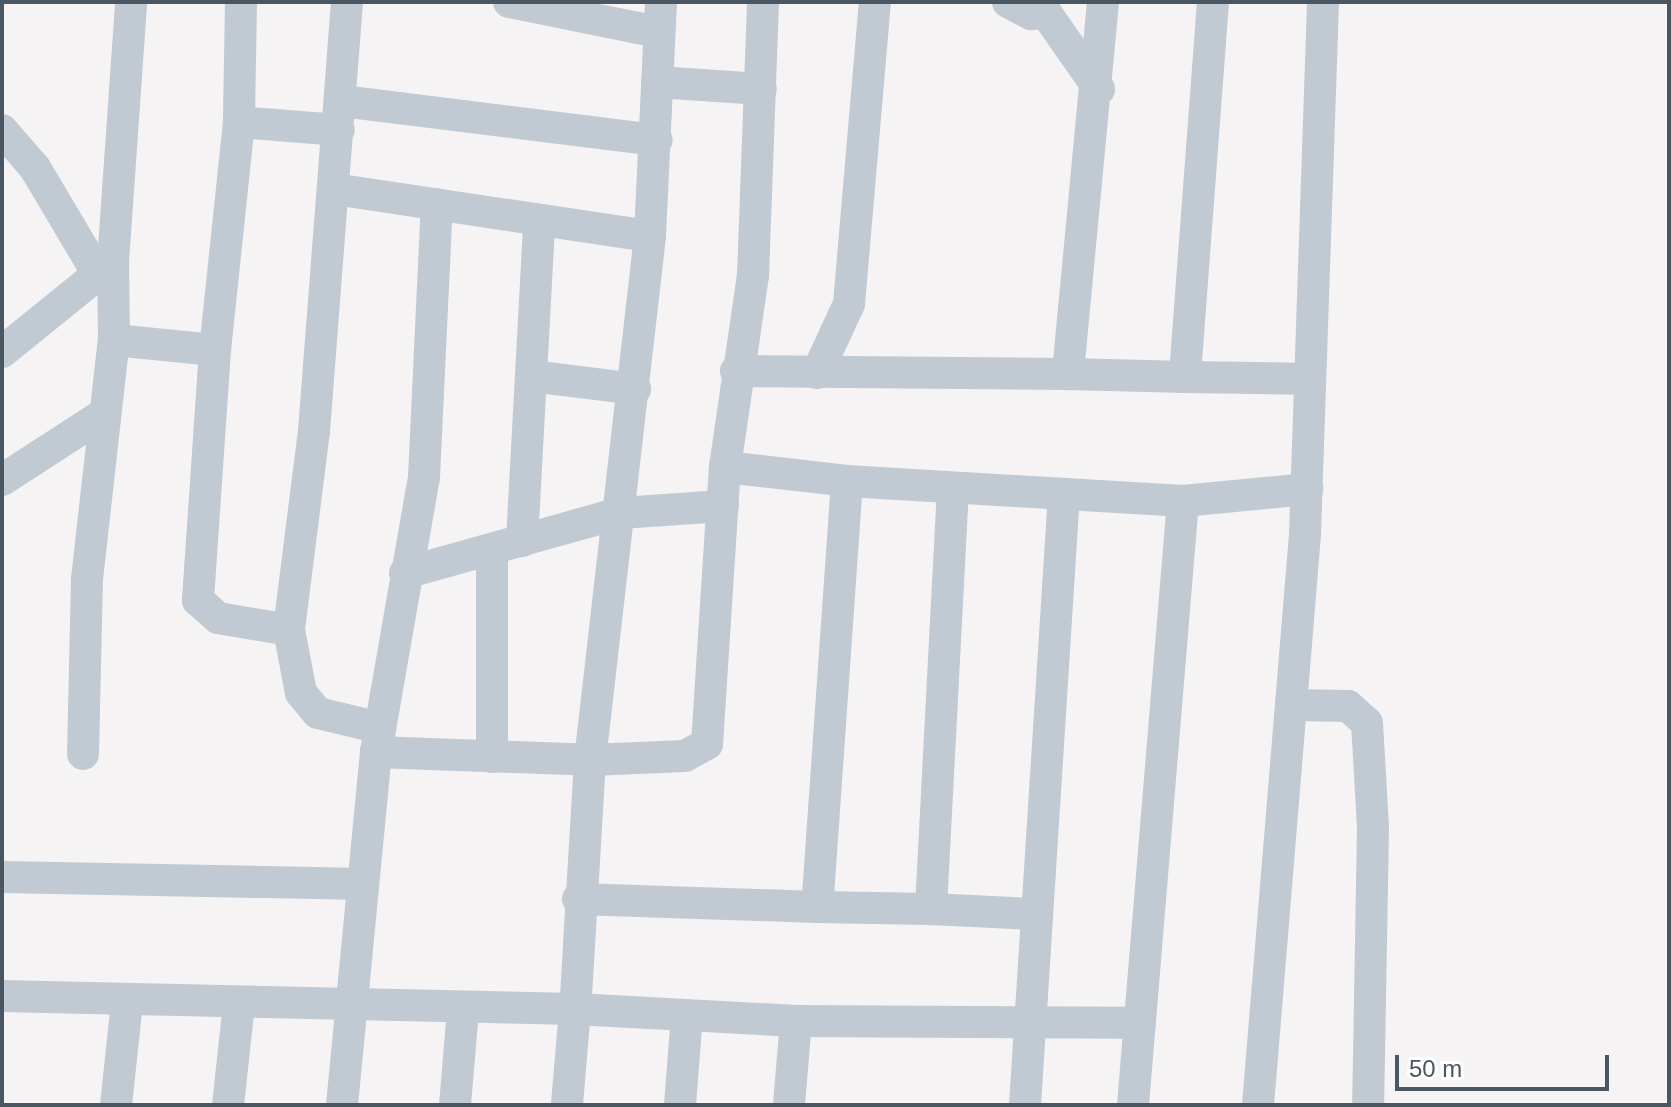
<!DOCTYPE html>
<html>
<head>
<meta charset="utf-8">
<style>
  body { margin:0 }
  #map { position:relative; width:1671px; height:1107px; overflow:hidden; background:#f5f3f3; font-family:Helvetica,sans-serif }
  div>[style] { position:absolute }
  .minor>* { height:32px; margin:-16px; padding:0 16px; transform-origin:16px; border-radius:16px; background:#c1cad2 }
  span { translate:-50% -50%; white-space:nowrap; text-align:center; line-height:1.15; -webkit-text-stroke:8px #fff; paint-order:stroke }
  .frame { position:absolute; inset:0; border:4px solid #4a5661; pointer-events:none }
  .scale { position:absolute; left:1395px; top:1055px; width:214px; height:36px; box-sizing:border-box; border:4px solid #4a5661; border-top:0; padding-left:10px; font-size:24px; line-height:28px; white-space:nowrap; color:#4a5661; -webkit-text-stroke:6px #fff; paint-order:stroke }
</style>
</head>
<body>
<div id="map">
  <div class="minor">
    <i style="left:241px;top:2px;width:120px;rotate:91deg"></i>
    <i style="left:239px;top:122px;width:229px;rotate:96deg"></i>
    <i style="left:215px;top:350px;width:251px;rotate:93.9deg"></i>
    <i style="left:198px;top:600px;width:27px;rotate:42deg"></i>
    <i style="left:218px;top:618px;width:72px;rotate:9.6deg"></i>
    <i style="left:347px;top:2px;width:430px;rotate:94.4deg"></i>
    <i style="left:314px;top:431px;width:201px;rotate:97.2deg"></i>
    <i style="left:289px;top:630px;width:64px;rotate:79.2deg"></i>
    <i style="left:301px;top:693px;width:26px;rotate:50deg"></i>
    <i style="left:318px;top:713px;width:64px;rotate:13.6deg"></i>
    <i style="left:509px;top:2px;width:152px;rotate:11.4deg"></i>
    <i style="left:661px;top:2px;width:234px;rotate:92.7deg"></i>
    <i style="left:650px;top:236px;width:527px;rotate:96.53deg"></i>
    <i style="left:590px;top:760px;width:249px;rotate:93.4deg"></i>
    <i style="left:575px;top:1009px;width:221px;rotate:3.1deg"></i>
    <i style="left:796px;top:1021px;width:84px;rotate:94.8deg"></i>
    <i style="left:1008px;top:2px;width:26px;rotate:28deg"></i>
    <i style="left:1031px;top:14px;width:15px;rotate:-4deg"></i>
    <i style="left:1046px;top:13px;width:93px;rotate:55.1deg"></i>
    <i style="left:1103px;top:2px;width:374px;rotate:95.4deg"></i>
    <i style="left:1068px;top:374px;width:117px;rotate:1.5deg"></i>
    <i style="left:1213px;top:2px;width:376px;rotate:94.3deg"></i>
    <i style="left:1185px;top:377px;width:125px;rotate:0.9deg"></i>
    <i style="left:657px;top:82px;width:104px;rotate:3.9deg"></i>
    <i style="left:342px;top:101px;width:317px;rotate:7.1deg"></i>
    <i style="left:239px;top:122px;width:100px;rotate:4.6deg"></i>
    <i style="left:2px;top:130px;width:50px;rotate:49deg"></i>
    <i style="left:35px;top:168px;width:123px;rotate:59.3deg"></i>
    <i style="left:334px;top:189px;width:319px;rotate:8.5deg"></i>
    <i style="left:114px;top:340px;width:101px;rotate:5.7deg"></i>
    <i style="left:2px;top:352px;width:143px;rotate:-39deg"></i>
    <i style="left:736px;top:371px;width:332px;rotate:0.5deg"></i>
    <i style="left:817px;top:373px;width:76px;rotate:-65.1deg"></i>
    <i style="left:849px;top:304px;width:303px;rotate:-85.1deg"></i>
    <i style="left:531px;top:376px;width:105px;rotate:7.1deg"></i>
    <i style="left:725px;top:467px;width:123px;rotate:6.5deg"></i>
    <i style="left:847px;top:481px;width:337px;rotate:3.4deg"></i>
    <i style="left:2px;top:480px;width:121px;rotate:-32.9deg"></i>
    <i style="left:847px;top:481px;width:427px;rotate:94deg"></i>
    <i style="left:817px;top:907px;width:114px;rotate:1deg"></i>
    <i style="left:953px;top:488px;width:422px;rotate:93deg"></i>
    <i style="left:931px;top:909px;width:103px;rotate:2.8deg"></i>
    <i style="left:522px;top:541px;width:319px;rotate:-86.9deg"></i>
    <i style="left:492px;top:551px;width:206px;rotate:90deg"></i>
    <i style="left:405px;top:573px;width:223px;rotate:-15.6deg"></i>
    <i style="left:620px;top:513px;width:103px;rotate:-3.9deg"></i>
    <i style="left:1291px;top:705px;width:57px;rotate:1deg"></i>
    <i style="left:1348px;top:706px;width:25px;rotate:42deg"></i>
    <i style="left:1367px;top:723px;width:104px;rotate:86.7deg"></i>
    <i style="left:1373px;top:827px;width:278px;rotate:91deg"></i>
    <i style="left:376px;top:752px;width:214px;rotate:2.1deg"></i>
    <i style="left:590px;top:760px;width:95px;rotate:-2.4deg"></i>
    <i style="left:685px;top:756px;width:25px;rotate:-29deg"></i>
    <i style="left:707px;top:744px;width:278px;rotate:-86.3deg"></i>
    <i style="left:725px;top:467px;width:193px;rotate:-81.7deg"></i>
    <i style="left:753px;top:276px;width:274px;rotate:-87.9deg"></i>
    <i style="left:83px;top:754px;width:175px;rotate:-88.7deg"></i>
    <i style="left:87px;top:579px;width:241px;rotate:-83.6deg"></i>
    <i style="left:114px;top:340px;width:78px;rotate:-90.7deg"></i>
    <i style="left:113px;top:262px;width:261px;rotate:-86deg"></i>
    <i style="left:2px;top:877px;width:361px;rotate:1.1deg"></i>
    <i style="left:578px;top:899px;width:239px;rotate:1.9deg"></i>
    <i style="left:2px;top:996px;width:573px;rotate:1.3deg"></i>
    <i style="left:575px;top:1009px;width:96px;rotate:94.8deg"></i>
    <i style="left:796px;top:1021px;width:344px;rotate:0.3deg"></i>
    <i style="left:116px;top:1105px;width:104px;rotate:-83.9deg"></i>
    <i style="left:228px;top:1105px;width:103px;rotate:-83.8deg"></i>
    <i style="left:342px;top:1105px;width:355px;rotate:-84.5deg"></i>
    <i style="left:376px;top:752px;width:279px;rotate:-80.1deg"></i>
    <i style="left:424px;top:477px;width:273px;rotate:-87.3deg"></i>
    <i style="left:455px;top:1105px;width:96px;rotate:-85.2deg"></i>
    <i style="left:680px;top:1105px;width:90px;rotate:-85.6deg"></i>
    <i style="left:1025px;top:1105px;width:612px;rotate:-86.35deg"></i>
    <i style="left:1133px;top:1105px;width:606px;rotate:-85.27deg"></i>
    <i style="left:1183px;top:501px;width:125px;rotate:-5.5deg"></i>
    <i style="left:1258px;top:1105px;width:573px;rotate:-85.29deg"></i>
    <i style="left:1305px;top:534px;width:532px;rotate:-88.06deg"></i>
  </div>
  <div class="frame"></div>
  <div class="scale">50 m</div>
</div>
</body>
</html>
